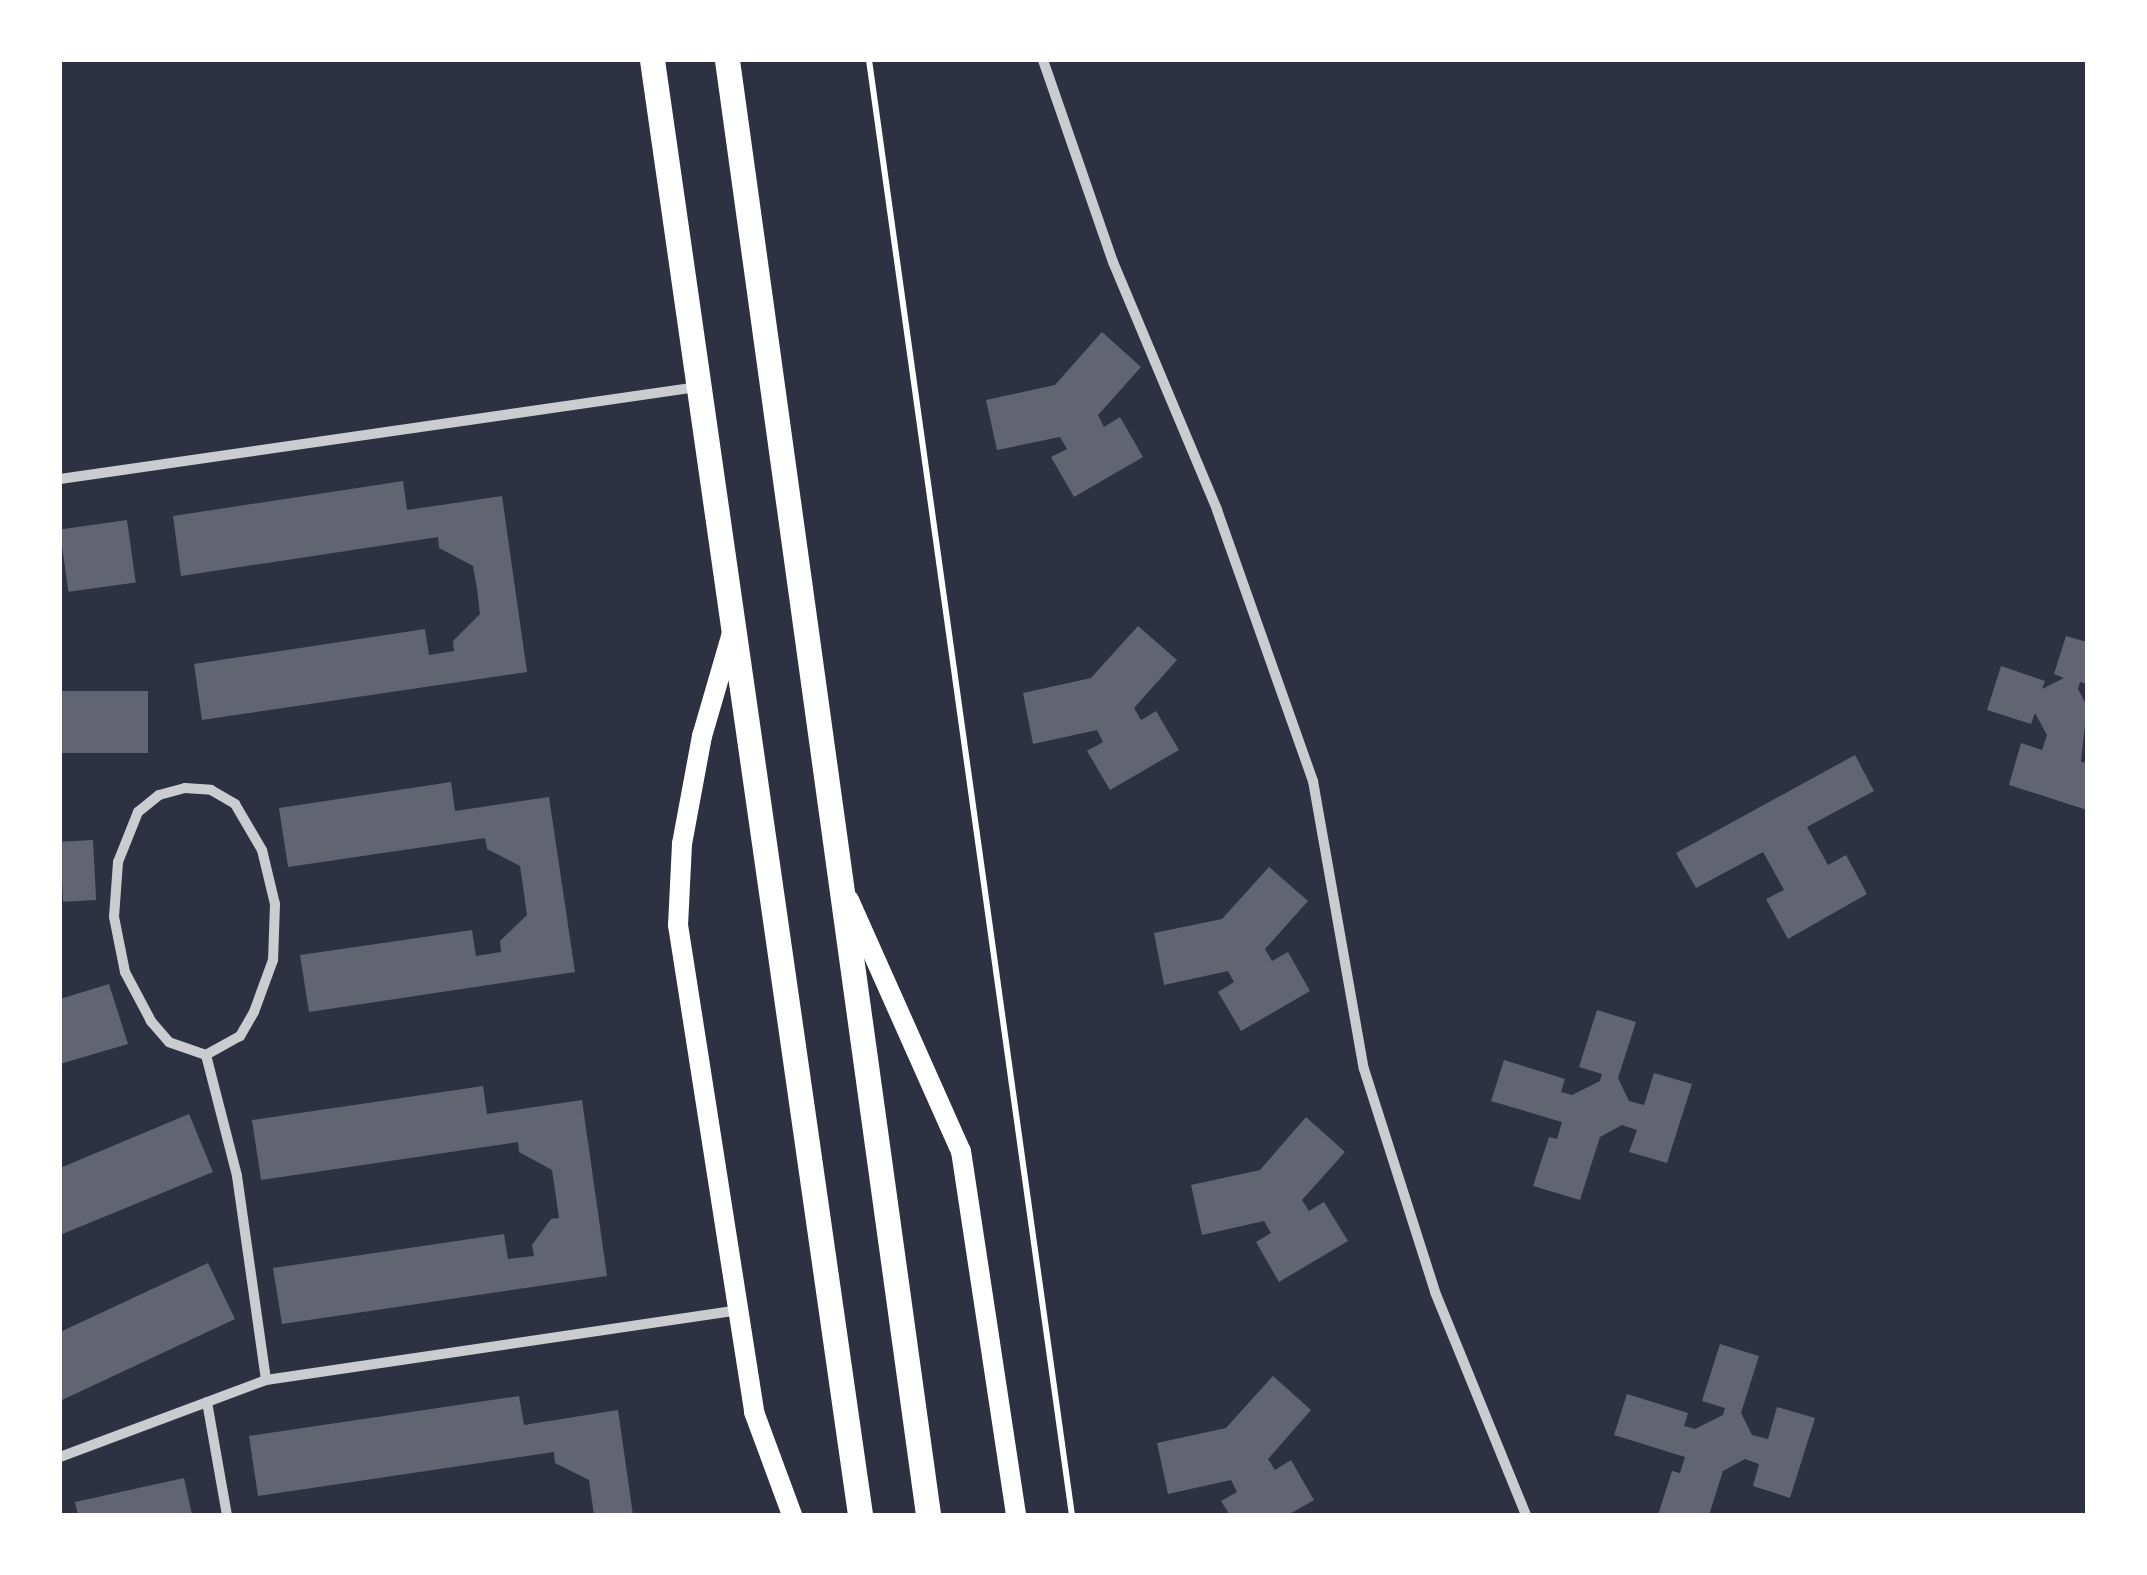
<!DOCTYPE html>
<html>
<head>
<meta charset="utf-8">
<style>
  body { margin:0 }
  #map { position:relative; width:2147px; height:1575px; overflow:hidden; background:#2d3142; font-family:"Alegreya Sans",sans-serif }
  div>[style] { position:absolute }
  .building>* { inset:0; background:#626471; transform-origin:0 0 }
  .path>* { height:6px; margin:-3px; padding:0 3px; transform-origin:3px; border-radius:3px; background:#fff }
  .minor>* { height:10px; margin:-5px; padding:0 5px; transform-origin:5px; border-radius:5px; background:#caccd0 }
  .secondary>* { height:20px; margin:-10px; padding:0 10px; transform-origin:10px; border-radius:10px; background:#fff }
  .primary>* { height:25px; margin:-12.5px; padding:0 12.5px; transform-origin:12.5px; border-radius:12.5px; background:#fff }
  span { translate:-50% -50%; white-space:nowrap; text-align:center; line-height:1.15; -webkit-text-stroke:9px #fff; paint-order:stroke }
  .frame { position:absolute; inset:0; border:62px solid #fff; pointer-events:none }
</style>
</head>
<body>
<div id="map">
  <div class="building">
    <i style="clip-path:polygon(1102px 332px,1141px 367px,1098px 415px,1104px 427px,1120px 417px,1143px 457px,1074px 497px,1051px 457px,1067px 449px,1060px 437px,997px 450px,986px 400px,1055px 385px)"></i>
    <i style="clip-path:polygon(403px 481px,407px 510px,502px 496px,527px 672px,202px 720px,194px 664px,425px 629px,429px 655px,454px 651px,453px 641px,480px 614px,477px 589px,473px 566px,439px 548px,438px 537px,181px 576px,173px 516px)"></i>
    <i style="left:127px;top:520px;width:63px;height:68px;rotate:82deg"></i>
    <i style="clip-path:polygon(1138px 626px,1177px 660px,1134px 708px,1141px 720px,1156px 711px,1179px 750px,1110px 790px,1087px 751px,1103px 742px,1097px 730px,1033px 744px,1023px 693px,1091px 678px)"></i>
    <i style="clip-path:polygon(2066px 636px,2087px 642px,2087px 684px,2080px 682px,2078px 689px,2087px 706px,2081px 762px,2087px 763px,2087px 810px,2009px 785px,2021px 743px,2042px 750px,2047px 735px,2035px 713px,2031px 724px,1987px 710px,2001px 666px,2045px 681px,2042px 689px,2064px 678px,2054px 674px)"></i>
    <i style="left:60px;top:691px;width:88px;height:62px"></i>
    <i style="clip-path:polygon(1855px 755px,1874px 791px,1807px 827px,1828px 865px,1846px 855px,1867px 894px,1788px 939px,1766px 899px,1784px 890px,1763px 852px,1696px 888px,1676px 853px)"></i>
    <i style="clip-path:polygon(451px 782px,455px 811px,549px 797px,575px 972px,309px 1012px,300px 955px,472px 930px,476px 956px,501px 952px,500px 941px,527px 915px,520px 866px,487px 849px,485px 838px,288px 867px,279px 808px)"></i>
    <i style="left:93px;top:840px;width:60px;height:33px;rotate:87deg"></i>
    <i style="clip-path:polygon(1269px 867px,1308px 901px,1265px 949px,1272px 961px,1288px 952px,1310px 991px,1241px 1031px,1218px 992px,1234px 982px,1228px 971px,1164px 985px,1154px 933px,1222px 919px)"></i>
    <i style="clip-path:polygon(109px 984px,128px 1044px,60px 1064px,60px 999px)"></i>
    <i style="clip-path:polygon(1597px 1010px,1636px 1022px,1618px 1078px,1629px 1101px,1644px 1105px,1654px 1073px,1692px 1084px,1667px 1163px,1629px 1152px,1637px 1130px,1622px 1125px,1600px 1137px,1580px 1200px,1533px 1186px,1549px 1137px,1557px 1139px,1562px 1122px,1491px 1101px,1504px 1060px,1565px 1079px,1561px 1092px,1572px 1095px,1600px 1081px,1602px 1074px,1579px 1067px)"></i>
    <i style="clip-path:polygon(483px 1086px,487px 1114px,582px 1100px,607px 1276px,282px 1324px,273px 1268px,504px 1234px,508px 1259px,534px 1256px,532px 1245px,551px 1219px,559px 1218px,552px 1170px,519px 1152px,518px 1142px,261px 1180px,252px 1120px)"></i>
    <i style="clip-path:polygon(189px 1114px,213px 1172px,60px 1235px,60px 1168px)"></i>
    <i style="clip-path:polygon(1306px 1117px,1345px 1152px,1302px 1200px,1309px 1211px,1324px 1202px,1348px 1241px,1279px 1282px,1256px 1242px,1271px 1233px,1264px 1221px,1202px 1235px,1191px 1185px,1260px 1170px)"></i>
    <i style="clip-path:polygon(208px 1263px,235px 1319px,60px 1401px,60px 1332px)"></i>
    <i style="clip-path:polygon(1720px 1344px,1759px 1356px,1741px 1413px,1752px 1435px,1768px 1439px,1777px 1407px,1815px 1418px,1790px 1498px,1753px 1486px,1759px 1464px,1745px 1459px,1723px 1471px,1709px 1515px,1658px 1515px,1672px 1471px,1680px 1473px,1685px 1457px,1614px 1435px,1627px 1394px,1688px 1413px,1684px 1426px,1695px 1429px,1723px 1415px,1725px 1408px,1702px 1401px)"></i>
    <i style="clip-path:polygon(1273px 1376px,1311px 1410px,1268px 1459px,1275px 1470px,1291px 1460px,1314px 1500px,1288px 1515px,1230px 1515px,1221px 1501px,1237px 1492px,1231px 1480px,1168px 1494px,1157px 1443px,1226px 1428px)"></i>
    <i style="clip-path:polygon(519px 1396px,524px 1425px,618px 1410px,633px 1515px,594px 1515px,589px 1480px,555px 1463px,554px 1452px,258px 1496px,249px 1436px)"></i>
    <i style="clip-path:polygon(184px 1478px,192px 1515px,78px 1515px,75px 1502px)"></i>
  </div>
  <div class="path">
    <i style="left:869px;top:60px;width:1469px;rotate:82.06deg"></i>
  </div>
  <div class="minor">
    <i style="left:1043px;top:60px;width:214px;rotate:70.9deg"></i>
    <i style="left:1113px;top:262px;width:269px;rotate:67.2deg"></i>
    <i style="left:1217px;top:510px;width:288px;rotate:70.5deg"></i>
    <i style="left:1313px;top:781px;width:292px;rotate:80deg"></i>
    <i style="left:1364px;top:1069px;width:234px;rotate:72.3deg"></i>
    <i style="left:1435px;top:1292px;width:241px;rotate:67.8deg"></i>
    <i style="left:60px;top:479px;width:645px;rotate:-8.21deg"></i>
    <i style="left:185px;top:788px;width:26px;rotate:4deg"></i>
    <i style="left:211px;top:790px;width:28px;rotate:30deg"></i>
    <i style="left:235px;top:804px;width:53px;rotate:59.6deg"></i>
    <i style="left:262px;top:850px;width:56px;rotate:76.5deg"></i>
    <i style="left:275px;top:904px;width:56px;rotate:92deg"></i>
    <i style="left:273px;top:960px;width:55px;rotate:110.1deg"></i>
    <i style="left:254px;top:1012px;width:28px;rotate:120deg"></i>
    <i style="left:240px;top:1036px;width:39px;rotate:151deg"></i>
    <i style="left:206px;top:1055px;width:39px;rotate:-161deg"></i>
    <i style="left:169px;top:1042px;width:28px;rotate:-131deg"></i>
    <i style="left:151px;top:1021px;width:55px;rotate:-118deg"></i>
    <i style="left:125px;top:972px;width:56px;rotate:-101.3deg"></i>
    <i style="left:114px;top:917px;width:55px;rotate:-85.8deg"></i>
    <i style="left:118px;top:862px;width:54px;rotate:-68.2deg"></i>
    <i style="left:138px;top:812px;width:27px;rotate:-39deg"></i>
    <i style="left:159px;top:795px;width:27px;rotate:-15deg"></i>
    <i style="left:206px;top:1055px;width:125px;rotate:75.6deg"></i>
    <i style="left:237px;top:1176px;width:206px;rotate:81.9deg"></i>
    <i style="left:207px;top:1402px;width:115px;rotate:80deg"></i>
    <i style="left:60px;top:1457px;width:220px;rotate:-20.5deg"></i>
    <i style="left:266px;top:1380px;width:477px;rotate:-8.4deg"></i>
  </div>
  <div class="secondary">
    <i style="left:732px;top:633px;width:107px;rotate:106.2deg"></i>
    <i style="left:702px;top:736px;width:110px;rotate:100.5deg"></i>
    <i style="left:682px;top:844px;width:81px;rotate:92.8deg"></i>
    <i style="left:678px;top:925px;width:493px;rotate:81.1deg"></i>
    <i style="left:754px;top:1412px;width:110px;rotate:69.7deg"></i>
    <i style="left:849px;top:900px;width:275px;rotate:66deg"></i>
    <i style="left:961px;top:1151px;width:368px;rotate:81.4deg"></i>
  </div>
  <div class="primary">
    <i style="left:652px;top:60px;width:1470px;rotate:81.86deg"></i>
    <i style="left:727px;top:60px;width:1469px;rotate:82.13deg"></i>
  </div>
  <div class="frame"></div>
</div>
</body>
</html>
